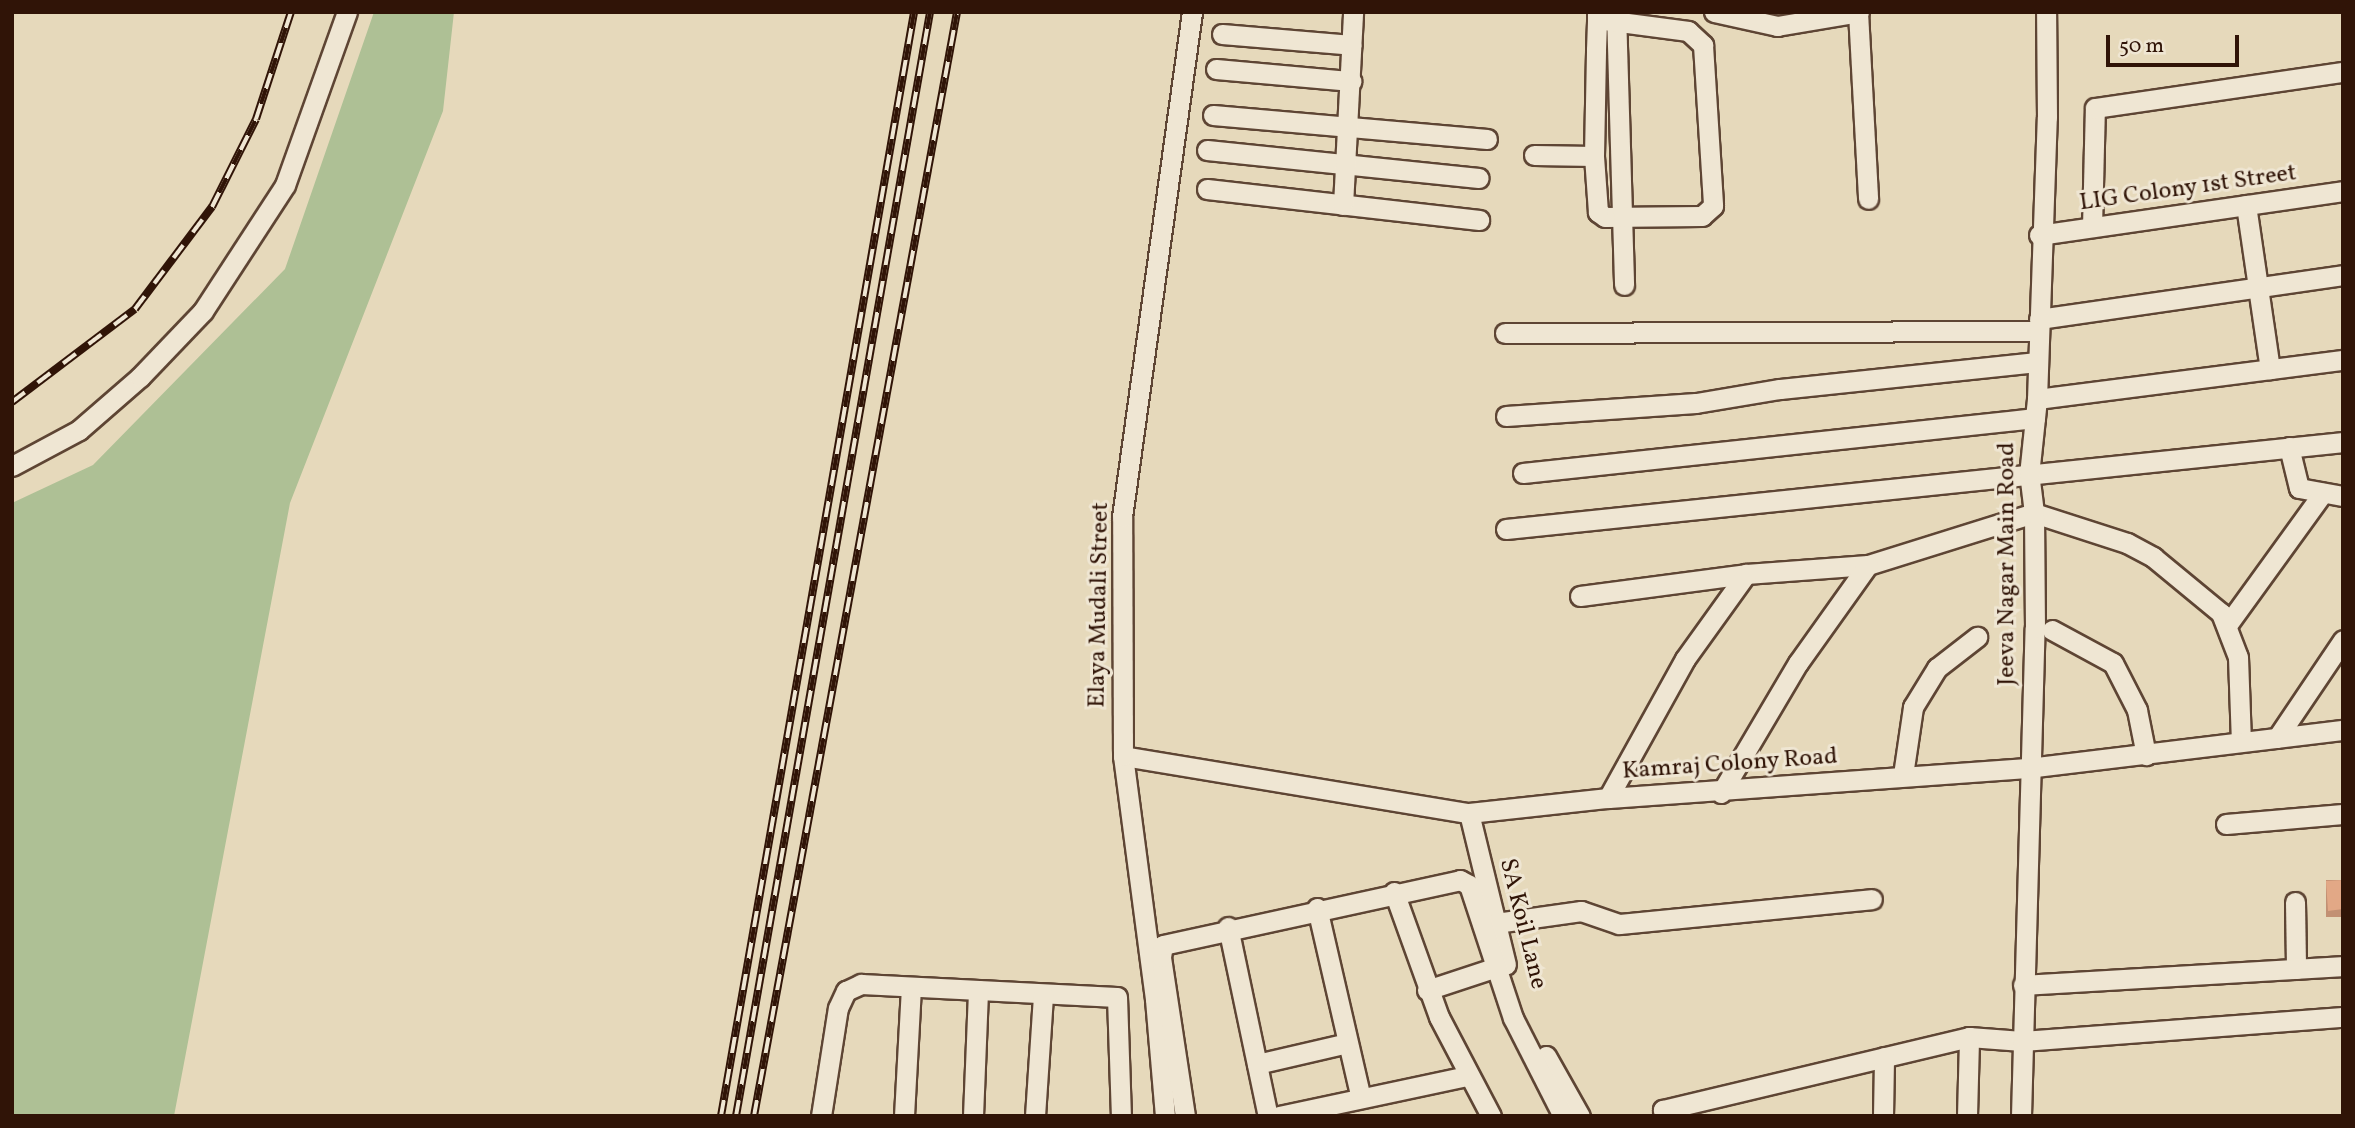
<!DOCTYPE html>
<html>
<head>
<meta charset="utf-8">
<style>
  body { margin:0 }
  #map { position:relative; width:2355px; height:1128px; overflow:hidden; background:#e6d9bb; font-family:Vollkorn,serif }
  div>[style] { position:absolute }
  .green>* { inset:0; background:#aec095 }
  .roads { filter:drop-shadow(2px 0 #5e4534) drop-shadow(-2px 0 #5e4534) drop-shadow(0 2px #5e4534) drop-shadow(0 -2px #5e4534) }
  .minor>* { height:19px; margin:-9.5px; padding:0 9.5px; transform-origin:9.5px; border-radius:9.5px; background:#efe6d3 }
  .rail>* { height:8px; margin-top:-4px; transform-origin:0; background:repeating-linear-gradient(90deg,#efe6d3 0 16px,#301407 0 32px); box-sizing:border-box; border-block:2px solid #301407 }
  .wall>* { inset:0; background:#c29073; transform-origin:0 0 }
  .building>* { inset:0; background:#e2a886 }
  span { translate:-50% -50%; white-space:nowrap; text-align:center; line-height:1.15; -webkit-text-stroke:6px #efe6d3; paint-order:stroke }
  .street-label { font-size:24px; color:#301407 }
  .frame { position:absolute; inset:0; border:14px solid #301407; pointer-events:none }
  .scale { position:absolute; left:2106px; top:35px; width:133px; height:32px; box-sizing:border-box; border:4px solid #301407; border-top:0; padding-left:9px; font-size:21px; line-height:24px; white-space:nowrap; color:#301407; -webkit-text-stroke:5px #efe6d3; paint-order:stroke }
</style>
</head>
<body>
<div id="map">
  <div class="green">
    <i style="clip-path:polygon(374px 12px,454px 12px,443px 111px,290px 503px,174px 1116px,12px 1116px,12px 503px,93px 465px,285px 269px)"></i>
  </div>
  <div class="roads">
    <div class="minor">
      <i style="left:1616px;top:12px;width:273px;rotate:88.3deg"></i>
      <i style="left:1714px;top:12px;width:65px;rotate:12.5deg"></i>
      <i style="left:1777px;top:26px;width:83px;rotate:-9.7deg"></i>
      <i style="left:1858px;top:12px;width:187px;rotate:86.9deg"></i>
      <i style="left:1597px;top:19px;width:92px;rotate:7.5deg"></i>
      <i style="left:1688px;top:31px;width:21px;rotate:43deg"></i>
      <i style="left:1703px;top:45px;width:161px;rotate:86.4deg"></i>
      <i style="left:1713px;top:206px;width:15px;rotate:138deg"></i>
      <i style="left:1702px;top:216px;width:97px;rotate:179.4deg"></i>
      <i style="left:1605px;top:217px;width:9px;rotate:-144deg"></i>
      <i style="left:1598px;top:212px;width:56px;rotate:-94.1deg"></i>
      <i style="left:1594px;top:156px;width:106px;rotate:-88.9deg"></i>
      <i style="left:1596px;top:50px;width:31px;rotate:-88deg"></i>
      <i style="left:1597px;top:19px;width:7px;rotate:-90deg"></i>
      <i style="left:1222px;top:34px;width:130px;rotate:4.8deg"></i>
      <i style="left:1216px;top:69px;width:136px;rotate:5.1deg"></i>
      <i style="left:1213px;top:115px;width:275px;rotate:5deg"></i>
      <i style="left:1207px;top:150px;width:273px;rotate:5.9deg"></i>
      <i style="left:1534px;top:155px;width:60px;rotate:1deg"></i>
      <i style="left:1207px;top:189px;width:274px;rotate:6.5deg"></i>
      <i style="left:1343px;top:205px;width:193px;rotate:-87deg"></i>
      <i style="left:2246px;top:205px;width:166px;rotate:81.7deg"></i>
      <i style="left:2092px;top:227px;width:119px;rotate:-88.6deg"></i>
      <i style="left:2095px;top:108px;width:251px;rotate:-8.3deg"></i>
      <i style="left:2039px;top:235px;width:307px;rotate:-8.2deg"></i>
      <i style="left:2039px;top:319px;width:307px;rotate:-8.2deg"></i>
      <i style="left:1505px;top:333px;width:532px;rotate:-0.22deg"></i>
      <i style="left:2037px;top:399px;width:308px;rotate:-7.3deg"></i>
      <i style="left:1506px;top:416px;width:190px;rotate:-3.9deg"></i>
      <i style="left:1696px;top:403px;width:85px;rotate:-9.5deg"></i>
      <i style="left:1780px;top:389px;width:256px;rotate:-6deg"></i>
      <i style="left:2289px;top:447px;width:42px;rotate:76.3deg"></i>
      <i style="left:2299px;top:488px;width:45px;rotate:10.3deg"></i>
      <i style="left:12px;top:466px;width:76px;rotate:-28.2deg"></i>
      <i style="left:79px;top:430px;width:81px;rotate:-41deg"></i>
      <i style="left:140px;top:377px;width:91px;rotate:-46.3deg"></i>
      <i style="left:203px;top:311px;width:150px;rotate:-56.9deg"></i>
      <i style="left:285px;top:185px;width:184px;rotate:-70.3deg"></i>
      <i style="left:1523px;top:473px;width:515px;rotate:-6.13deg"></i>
      <i style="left:1506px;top:529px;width:842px;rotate:-5.93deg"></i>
      <i style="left:1580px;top:596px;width:167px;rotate:-7.5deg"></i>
      <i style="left:1746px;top:574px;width:122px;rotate:-4.2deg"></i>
      <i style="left:1868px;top:565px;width:174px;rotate:-17.4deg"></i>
      <i style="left:2034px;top:513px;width:98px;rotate:17.9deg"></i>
      <i style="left:2127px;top:543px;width:30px;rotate:28deg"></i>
      <i style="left:2153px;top:557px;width:88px;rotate:39.5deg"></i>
      <i style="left:2221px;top:613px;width:47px;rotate:68.9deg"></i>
      <i style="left:2238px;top:657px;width:84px;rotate:88deg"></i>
      <i style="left:2228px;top:624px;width:162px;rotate:-54.1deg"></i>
      <i style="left:2052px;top:630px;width:69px;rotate:28.4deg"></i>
      <i style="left:2113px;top:663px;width:53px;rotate:62.9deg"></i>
      <i style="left:2137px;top:710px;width:46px;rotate:78.7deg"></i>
      <i style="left:2277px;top:738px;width:118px;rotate:-56deg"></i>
      <i style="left:1123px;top:756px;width:351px;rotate:9.4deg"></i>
      <i style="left:1469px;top:813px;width:140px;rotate:-6.2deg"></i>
      <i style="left:1608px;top:798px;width:421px;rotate:-4.1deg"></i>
      <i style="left:2028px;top:768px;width:317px;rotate:-6.9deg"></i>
      <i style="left:1903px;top:775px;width:69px;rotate:-81.6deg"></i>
      <i style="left:1913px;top:707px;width:46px;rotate:-58.4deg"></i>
      <i style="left:1937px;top:668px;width:51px;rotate:-37.8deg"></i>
      <i style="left:1721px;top:793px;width:151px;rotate:-59.4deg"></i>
      <i style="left:1798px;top:663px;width:120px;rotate:-54.5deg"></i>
      <i style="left:1608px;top:798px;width:159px;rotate:-61deg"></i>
      <i style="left:1685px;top:659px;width:105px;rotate:-54.3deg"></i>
      <i style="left:1469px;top:813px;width:156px;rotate:76.3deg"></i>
      <i style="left:2226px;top:824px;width:117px;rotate:-4.9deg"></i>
      <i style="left:1394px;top:892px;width:133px;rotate:70.2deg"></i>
      <i style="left:1439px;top:1017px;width:112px;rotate:62.3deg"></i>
      <i style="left:2295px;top:902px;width:67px;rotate:89.1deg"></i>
      <i style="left:1317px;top:908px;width:195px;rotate:77deg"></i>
      <i style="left:1496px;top:923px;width:86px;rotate:-8deg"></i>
      <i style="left:1581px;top:911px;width:40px;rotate:18.9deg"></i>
      <i style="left:1619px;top:924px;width:254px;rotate:-5.6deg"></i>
      <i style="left:1228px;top:927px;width:193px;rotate:78.1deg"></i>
      <i style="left:2023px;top:985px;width:321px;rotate:-3.4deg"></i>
      <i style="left:1427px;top:990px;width:71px;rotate:-18.2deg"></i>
      <i style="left:1546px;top:1056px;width:69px;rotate:60.5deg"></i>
      <i style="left:1257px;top:1064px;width:93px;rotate:-13deg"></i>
      <i style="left:821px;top:1116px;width:109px;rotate:-81.1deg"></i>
      <i style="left:838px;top:1008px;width:19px;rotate:-65deg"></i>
      <i style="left:846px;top:991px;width:17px;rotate:-25deg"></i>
      <i style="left:861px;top:984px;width:256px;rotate:2.9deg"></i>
      <i style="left:1117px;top:997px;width:119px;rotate:88.1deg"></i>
      <i style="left:904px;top:1116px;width:129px;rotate:-86.9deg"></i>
      <i style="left:973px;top:1116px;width:126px;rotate:-87.7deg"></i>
      <i style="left:1035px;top:1116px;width:122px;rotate:-86.2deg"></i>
      <i style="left:1165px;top:1116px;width:117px;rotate:-94.9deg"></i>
      <i style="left:1155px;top:999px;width:245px;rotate:-97.5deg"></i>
      <i style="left:1123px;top:756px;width:239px;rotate:-90.2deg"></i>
      <i style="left:1122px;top:517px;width:510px;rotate:-82.11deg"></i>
      <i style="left:1185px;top:1116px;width:161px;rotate:-98.6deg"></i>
      <i style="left:1161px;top:957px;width:12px;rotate:-81deg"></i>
      <i style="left:1163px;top:945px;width:304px;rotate:-12.3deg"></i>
      <i style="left:1460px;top:880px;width:10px;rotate:29deg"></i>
      <i style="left:1469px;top:885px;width:140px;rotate:71.7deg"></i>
      <i style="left:1513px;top:1018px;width:110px;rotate:63deg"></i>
      <i style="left:1279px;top:1116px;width:192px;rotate:-12deg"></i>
      <i style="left:1666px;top:1116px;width:7px;rotate:-117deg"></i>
      <i style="left:1663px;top:1110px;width:315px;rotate:-13.4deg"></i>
      <i style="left:1969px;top:1037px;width:53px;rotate:4.3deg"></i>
      <i style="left:2022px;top:1041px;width:322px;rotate:-4.3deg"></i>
      <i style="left:1883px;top:1116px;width:59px;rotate:-89deg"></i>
      <i style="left:1967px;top:1116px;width:79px;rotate:-88.5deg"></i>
      <i style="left:2021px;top:1116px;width:488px;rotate:-88.4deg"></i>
      <i style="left:2035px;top:628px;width:115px;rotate:-90.5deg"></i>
      <i style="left:2034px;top:513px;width:38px;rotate:-97deg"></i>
      <i style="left:2029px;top:475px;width:76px;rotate:-84deg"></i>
      <i style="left:2037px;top:399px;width:282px;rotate:-88deg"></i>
      <i style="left:2047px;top:117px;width:105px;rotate:-90.5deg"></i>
    </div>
  </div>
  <div class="rail">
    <i style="left:12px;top:402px;width:154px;rotate:-37.1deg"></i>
    <i style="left:135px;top:309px;width:128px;rotate:-53deg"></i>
    <i style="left:212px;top:207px;width:98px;rotate:-63.4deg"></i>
    <i style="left:256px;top:119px;width:113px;rotate:-71.9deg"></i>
    <i style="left:721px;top:1116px;width:1121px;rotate:-80.08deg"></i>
    <i style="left:736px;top:1116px;width:1121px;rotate:-80.03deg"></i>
    <i style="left:754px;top:1116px;width:1123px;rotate:-79.58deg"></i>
  </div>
  <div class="wall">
    <i style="left:2343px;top:880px;width:37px;height:17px;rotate:90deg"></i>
  </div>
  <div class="building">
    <i style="clip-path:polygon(2343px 880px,2343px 909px,2328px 911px,2326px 881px)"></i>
  </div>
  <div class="street-label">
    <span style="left:2188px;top:189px;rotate:-8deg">LIG Colony 1st Street</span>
    <span style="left:2008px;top:564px;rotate:-90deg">Jeeva Nagar Main Road</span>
    <span style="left:1100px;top:605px;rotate:-89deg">Elaya Mudali Street</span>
    <span style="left:1730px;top:765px;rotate:-4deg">Kamraj Colony Road</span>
    <span style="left:1522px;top:924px;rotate:76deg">SA Koil Lane</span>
  </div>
  <div class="frame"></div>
  <div class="scale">50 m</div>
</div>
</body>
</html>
